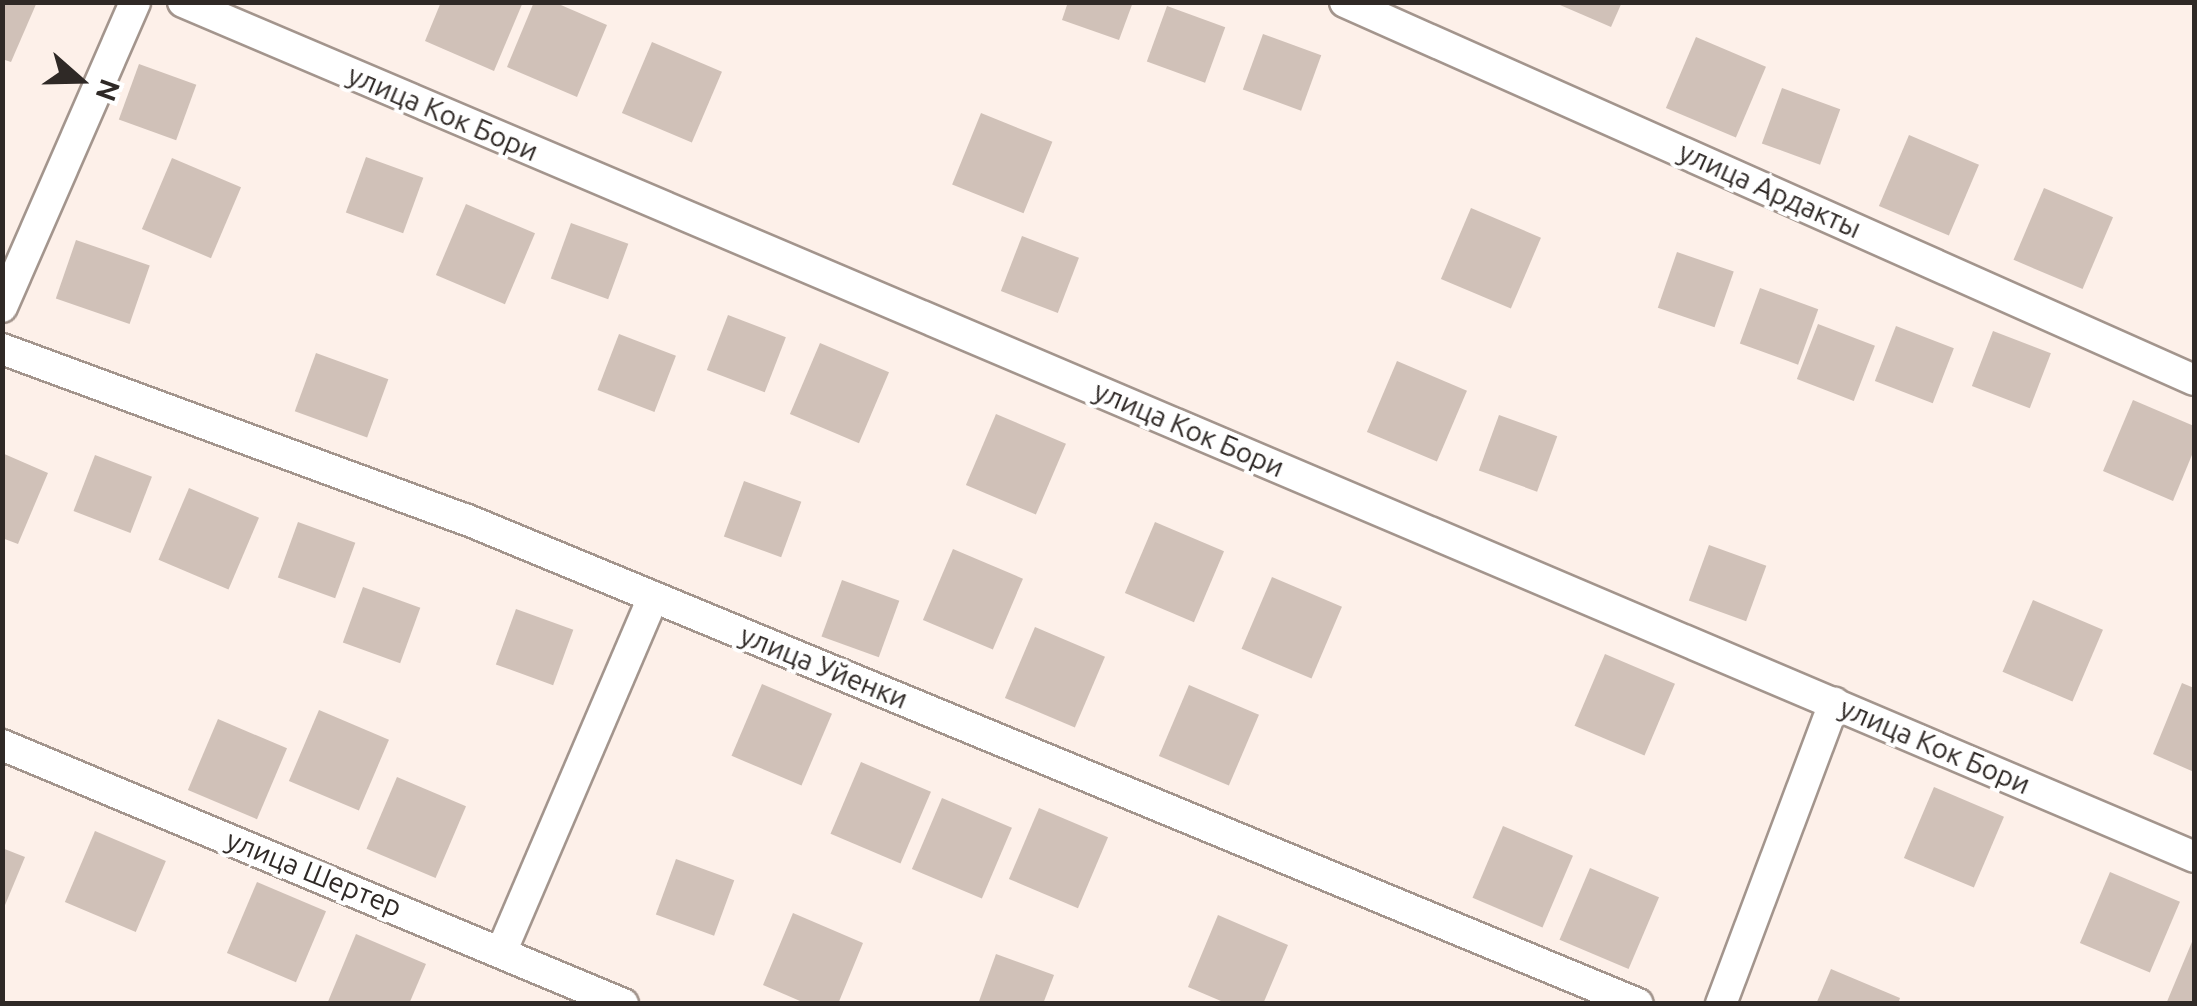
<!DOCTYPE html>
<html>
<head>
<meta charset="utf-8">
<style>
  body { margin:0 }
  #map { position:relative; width:2197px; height:1006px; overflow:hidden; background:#fdf0e9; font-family:Ubuntu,sans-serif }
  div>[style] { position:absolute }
  .building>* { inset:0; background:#d0c1b8; transform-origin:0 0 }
  .roads { filter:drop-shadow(2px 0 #a3958d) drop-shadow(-2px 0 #a3958d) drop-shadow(0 2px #a3958d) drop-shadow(0 -2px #a3958d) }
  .minor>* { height:30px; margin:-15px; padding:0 15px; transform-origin:15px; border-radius:15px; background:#fff }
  span { translate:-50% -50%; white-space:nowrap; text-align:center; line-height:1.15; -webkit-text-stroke:8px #fff; paint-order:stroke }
  .street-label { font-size:28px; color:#2f2926 }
  .frame { position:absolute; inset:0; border:5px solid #2f2926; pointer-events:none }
  .north { position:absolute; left:30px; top:30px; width:100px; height:100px; -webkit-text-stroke:8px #fff; paint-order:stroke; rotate:110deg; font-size:28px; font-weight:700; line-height:40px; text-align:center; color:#2f2926 }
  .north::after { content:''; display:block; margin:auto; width:35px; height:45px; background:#2f2926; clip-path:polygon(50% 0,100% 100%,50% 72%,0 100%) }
</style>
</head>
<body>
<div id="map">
  <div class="building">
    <i style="clip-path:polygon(2px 2px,37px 2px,11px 62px,2px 59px)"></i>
    <i style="clip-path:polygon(441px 2px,523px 2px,494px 71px,425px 41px)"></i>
    <i style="clip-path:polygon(534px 2px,554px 2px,607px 25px,577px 97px,507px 67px)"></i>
    <i style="clip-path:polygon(1068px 2px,1133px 2px,1119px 40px,1062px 20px)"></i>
    <i style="clip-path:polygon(1553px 2px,1622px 2px,1611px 27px)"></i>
    <i style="left:1167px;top:6px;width:62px;height:59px;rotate:20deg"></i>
    <i style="left:1263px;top:34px;width:62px;height:59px;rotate:20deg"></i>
    <i style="left:1696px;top:37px;width:76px;height:77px;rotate:23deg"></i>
    <i style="left:652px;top:42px;width:76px;height:77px;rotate:23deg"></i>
    <i style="left:139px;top:64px;width:61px;height:59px;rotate:20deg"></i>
    <i style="left:1782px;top:88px;width:62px;height:59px;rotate:20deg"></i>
    <i style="left:981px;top:113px;width:77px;height:77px;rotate:22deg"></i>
    <i style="left:1909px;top:135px;width:76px;height:77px;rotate:23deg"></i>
    <i style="left:366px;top:157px;width:61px;height:59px;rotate:20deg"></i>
    <i style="left:172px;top:158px;width:75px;height:77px;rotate:23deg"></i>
    <i style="left:2044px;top:188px;width:75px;height:78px;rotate:23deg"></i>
    <i style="left:466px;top:204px;width:75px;height:77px;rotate:23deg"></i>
    <i style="left:1471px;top:208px;width:76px;height:77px;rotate:23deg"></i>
    <i style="left:571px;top:223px;width:61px;height:59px;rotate:20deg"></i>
    <i style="left:1022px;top:236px;width:61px;height:59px;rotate:21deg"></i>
    <i style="left:76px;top:240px;width:78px;height:62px;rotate:19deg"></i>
    <i style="left:1677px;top:252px;width:60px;height:59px;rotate:19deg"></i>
    <i style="left:1760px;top:288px;width:62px;height:59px;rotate:20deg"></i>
    <i style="left:728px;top:315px;width:62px;height:59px;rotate:21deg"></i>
    <i style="left:1818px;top:324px;width:61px;height:59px;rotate:21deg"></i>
    <i style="left:1896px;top:326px;width:62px;height:59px;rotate:21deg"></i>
    <i style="left:1993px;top:331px;width:62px;height:59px;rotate:21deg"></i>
    <i style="left:619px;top:334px;width:61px;height:60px;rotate:21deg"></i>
    <i style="left:820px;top:343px;width:75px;height:77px;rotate:23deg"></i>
    <i style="left:316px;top:353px;width:77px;height:62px;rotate:20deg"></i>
    <i style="left:1397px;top:361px;width:76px;height:77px;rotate:23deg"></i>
    <i style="clip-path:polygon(2133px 400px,2194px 426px,2194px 450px,2173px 501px,2103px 471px)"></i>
    <i style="left:996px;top:414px;width:76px;height:77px;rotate:23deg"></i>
    <i style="left:1499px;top:415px;width:62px;height:59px;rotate:20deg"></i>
    <i style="clip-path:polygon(2px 453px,48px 473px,18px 544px,2px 538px)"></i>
    <i style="left:95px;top:455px;width:61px;height:60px;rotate:21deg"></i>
    <i style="left:744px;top:481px;width:61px;height:59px;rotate:20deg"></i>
    <i style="left:189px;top:488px;width:76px;height:78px;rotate:23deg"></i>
    <i style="left:298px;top:522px;width:61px;height:59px;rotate:20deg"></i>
    <i style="left:1155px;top:522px;width:75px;height:77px;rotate:23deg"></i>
    <i style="left:1709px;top:545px;width:61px;height:59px;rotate:20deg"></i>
    <i style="left:953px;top:549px;width:76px;height:77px;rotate:23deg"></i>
    <i style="left:1272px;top:577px;width:76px;height:78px;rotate:23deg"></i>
    <i style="left:842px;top:580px;width:61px;height:60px;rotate:20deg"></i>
    <i style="left:363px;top:587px;width:61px;height:59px;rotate:20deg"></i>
    <i style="left:2033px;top:600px;width:76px;height:78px;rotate:23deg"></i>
    <i style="left:516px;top:609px;width:61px;height:59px;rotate:20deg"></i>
    <i style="left:1035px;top:627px;width:76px;height:77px;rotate:23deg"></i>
    <i style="left:1605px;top:654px;width:76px;height:78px;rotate:23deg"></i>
    <i style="clip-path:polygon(2182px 683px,2194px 688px,2194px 772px,2153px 754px)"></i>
    <i style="left:762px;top:684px;width:76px;height:78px;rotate:23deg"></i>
    <i style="left:1189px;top:685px;width:76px;height:77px;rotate:23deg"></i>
    <i style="left:319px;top:710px;width:76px;height:77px;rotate:23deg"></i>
    <i style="left:218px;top:719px;width:75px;height:77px;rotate:23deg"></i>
    <i style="left:861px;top:762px;width:76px;height:78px;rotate:23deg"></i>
    <i style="left:397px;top:777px;width:75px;height:78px;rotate:23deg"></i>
    <i style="left:1934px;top:787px;width:76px;height:77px;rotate:23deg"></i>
    <i style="left:942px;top:798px;width:76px;height:77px;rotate:23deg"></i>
    <i style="left:1039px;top:808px;width:75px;height:77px;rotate:23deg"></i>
    <i style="left:1503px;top:826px;width:76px;height:78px;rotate:23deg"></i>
    <i style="left:95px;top:831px;width:77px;height:77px;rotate:23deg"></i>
    <i style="clip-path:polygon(2px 848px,25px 857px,3px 910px,2px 910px)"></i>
    <i style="left:676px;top:859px;width:62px;height:59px;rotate:20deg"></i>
    <i style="left:1590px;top:868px;width:75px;height:78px;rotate:23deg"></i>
    <i style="left:2110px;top:872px;width:76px;height:77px;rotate:23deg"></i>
    <i style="left:257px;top:882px;width:75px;height:77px;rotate:23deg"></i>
    <i style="clip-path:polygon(793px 913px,863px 943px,838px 1004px,807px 1004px,763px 985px)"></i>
    <i style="clip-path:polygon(1218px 915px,1288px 945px,1263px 1004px,1228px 1004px,1188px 987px)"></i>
    <i style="clip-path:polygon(356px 934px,426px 964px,409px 1004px,327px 1004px)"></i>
    <i style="clip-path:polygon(2194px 937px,2194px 1004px,2166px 1004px)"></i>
    <i style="clip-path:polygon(996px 954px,1054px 975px,1043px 1004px,978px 1004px)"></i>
    <i style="clip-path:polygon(1831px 969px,1900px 998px,1898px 1004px,1816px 1004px)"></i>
  </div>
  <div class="roads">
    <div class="minor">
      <i style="left:183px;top:2px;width:2185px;rotate:23.03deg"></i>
      <i style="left:1345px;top:2px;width:929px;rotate:24deg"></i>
      <i style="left:2px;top:307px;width:333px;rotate:-66.4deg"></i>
      <i style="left:2px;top:349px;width:493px;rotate:20.2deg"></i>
      <i style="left:465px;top:519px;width:1269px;rotate:22.46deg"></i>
      <i style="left:2px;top:745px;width:673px;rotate:22.64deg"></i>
      <i style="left:502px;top:950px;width:384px;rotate:-66.8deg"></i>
      <i style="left:1721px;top:1004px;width:322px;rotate:-69.4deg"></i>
    </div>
  </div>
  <div class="street-label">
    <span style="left:443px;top:113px;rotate:23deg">улица Кок Бори</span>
    <span style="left:1770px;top:190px;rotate:24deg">улица Ардакты</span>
    <span style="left:1189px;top:429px;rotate:23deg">улица Кок Бори</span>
    <span style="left:824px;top:667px;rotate:22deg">улица Уйенки</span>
    <span style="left:1935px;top:746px;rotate:23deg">улица Кок Бори</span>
    <span style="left:314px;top:873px;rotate:22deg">улица Шертер</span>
  </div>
  <div class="frame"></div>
  <div class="north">N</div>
</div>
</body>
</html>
